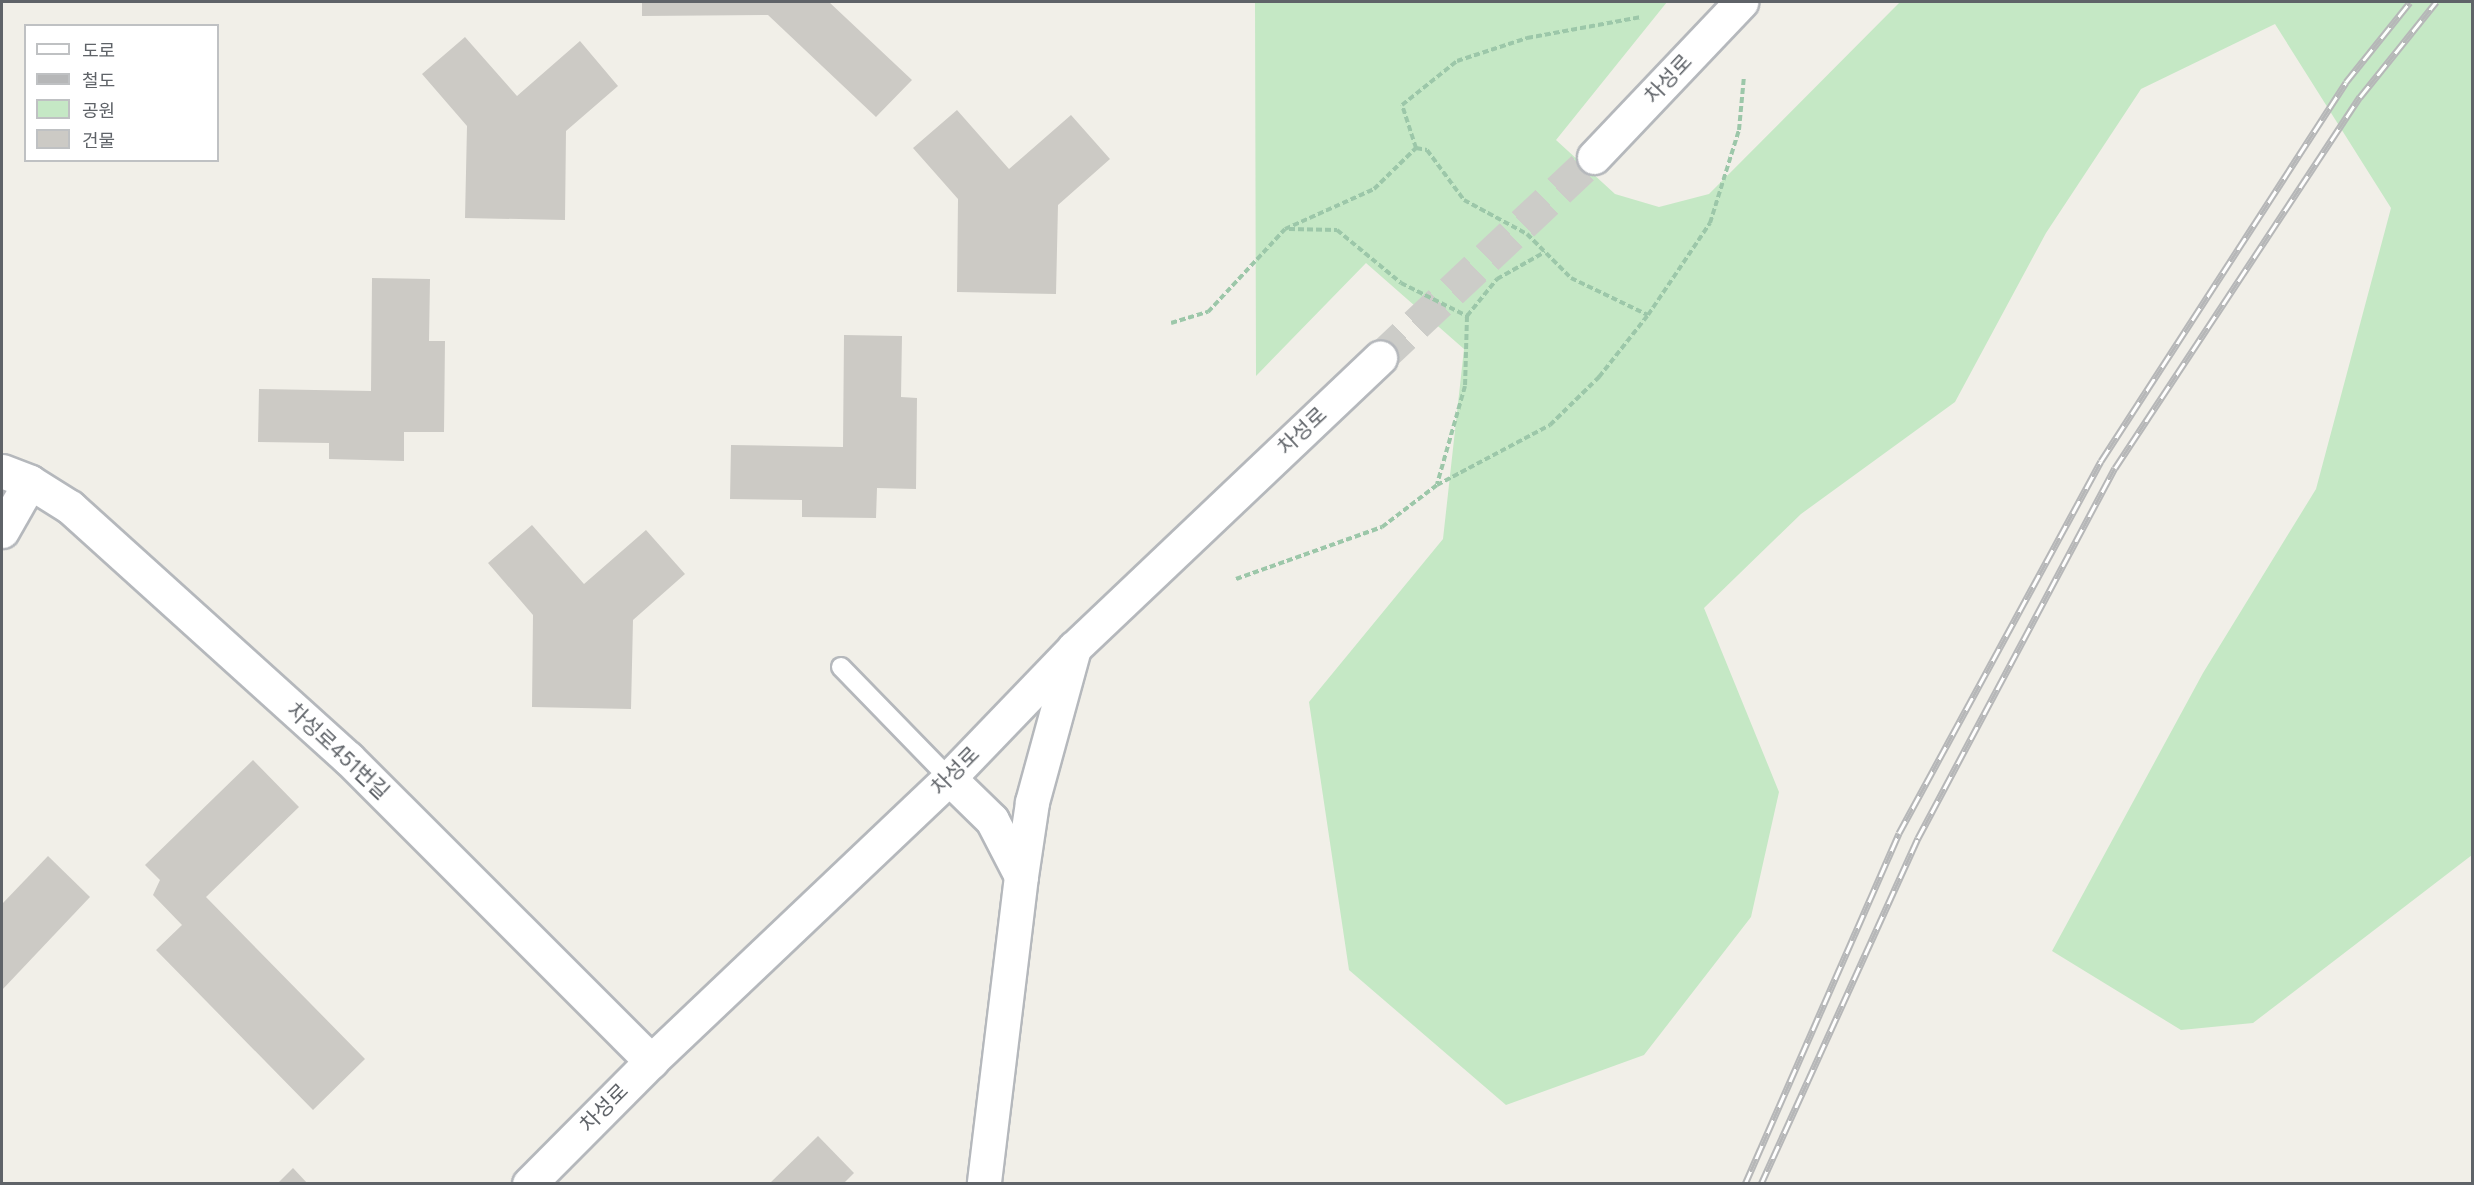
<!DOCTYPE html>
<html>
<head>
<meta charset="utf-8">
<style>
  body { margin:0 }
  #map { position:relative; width:2474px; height:1185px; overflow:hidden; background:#f1efe8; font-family:Figtree,"Noto Sans KR",sans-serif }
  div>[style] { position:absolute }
  .green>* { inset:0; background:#c5e8c5 }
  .building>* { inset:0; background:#cccac5 }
  .secondary-tunnel>* { height:33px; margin-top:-16.5px; transform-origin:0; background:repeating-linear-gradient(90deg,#ccccc8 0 33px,transparent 0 49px) }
  .path>* { height:4px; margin-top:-2px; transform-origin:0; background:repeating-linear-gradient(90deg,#9cc7a9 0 6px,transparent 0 9px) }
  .roads { filter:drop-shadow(2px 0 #b5b8bc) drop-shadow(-2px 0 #b5b8bc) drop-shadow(0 2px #b5b8bc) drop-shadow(0 -2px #b5b8bc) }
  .lane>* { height:18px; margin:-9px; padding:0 9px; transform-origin:9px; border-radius:9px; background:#fff }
  .street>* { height:33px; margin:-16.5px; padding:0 16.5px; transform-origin:16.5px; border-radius:16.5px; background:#fff }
  .secondary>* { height:33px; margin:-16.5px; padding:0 16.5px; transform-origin:16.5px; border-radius:16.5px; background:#fff }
  .rail>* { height:7px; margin-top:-3.5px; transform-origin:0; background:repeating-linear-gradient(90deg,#fff 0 14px,#b6b7b8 0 28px); box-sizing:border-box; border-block:2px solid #b6b7b8 }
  span { translate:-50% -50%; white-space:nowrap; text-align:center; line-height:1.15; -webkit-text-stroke:6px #fff; paint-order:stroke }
  .street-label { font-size:21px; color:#5f6368 }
  .frame { position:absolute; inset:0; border:3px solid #5f6368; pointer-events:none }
  .legend { position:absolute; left:24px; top:24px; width:195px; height:138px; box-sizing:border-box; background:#fff; border:2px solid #bfc1c3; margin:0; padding:8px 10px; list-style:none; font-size:18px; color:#5f6368 }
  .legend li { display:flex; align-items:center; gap:12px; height:30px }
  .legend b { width:30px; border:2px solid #bfc1c3 }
</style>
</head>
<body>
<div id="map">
  <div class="green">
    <i style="clip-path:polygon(1255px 2px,1667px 2px,1556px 140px,1615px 194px,1659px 207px,1709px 194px,1900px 2px,2472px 2px,2472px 855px,2253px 1023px,2181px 1030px,2052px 951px,2203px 673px,2316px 489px,2391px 208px,2275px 24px,2141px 89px,2046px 233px,1955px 402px,1801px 514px,1704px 608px,1779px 792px,1751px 917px,1644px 1055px,1506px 1105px,1349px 970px,1309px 702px,1443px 539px,1464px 349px,1366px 263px,1256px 376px)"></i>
  </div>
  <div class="building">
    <i style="clip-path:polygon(642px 2px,829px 2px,912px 80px,876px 117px,768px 15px,642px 16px)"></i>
    <i style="clip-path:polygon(465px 37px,517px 96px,580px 41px,618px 86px,566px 131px,565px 220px,465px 218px,467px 126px,422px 74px)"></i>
    <i style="clip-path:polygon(957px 110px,1009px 169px,1071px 115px,1110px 159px,1058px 205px,1056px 294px,957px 292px,958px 199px,913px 148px)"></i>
    <i style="clip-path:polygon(372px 278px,430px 279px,429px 341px,445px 341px,444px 432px,404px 432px,404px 461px,329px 459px,329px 443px,258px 442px,259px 389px,371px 391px)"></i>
    <i style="clip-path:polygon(844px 335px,902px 336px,901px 397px,917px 398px,916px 489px,877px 488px,876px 518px,802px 517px,802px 500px,730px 499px,731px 445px,843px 447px)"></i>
    <i style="clip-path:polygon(532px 525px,584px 584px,646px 530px,685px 574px,633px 620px,631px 709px,532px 707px,533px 615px,488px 563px)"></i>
    <i style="clip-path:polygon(253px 760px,299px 807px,206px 897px,365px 1059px,313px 1110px,156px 950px,182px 925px,153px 895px,160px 880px,145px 865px)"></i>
    <i style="clip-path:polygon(48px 856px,90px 897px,2px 990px,2px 904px)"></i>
    <i style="clip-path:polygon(818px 1136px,854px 1173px,843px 1184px,769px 1184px)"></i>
    <i style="clip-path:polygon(293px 1168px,308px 1184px,277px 1184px)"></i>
  </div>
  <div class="secondary-tunnel">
    <i style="left:1380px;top:358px;width:294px;rotate:-43.2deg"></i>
  </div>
  <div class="path">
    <i style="left:1416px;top:148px;width:11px;rotate:10deg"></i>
    <i style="left:1427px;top:150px;width:62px;rotate:53.5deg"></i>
    <i style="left:1464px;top:200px;width:72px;rotate:28.4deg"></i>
    <i style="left:1527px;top:234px;width:62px;rotate:45deg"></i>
    <i style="left:1571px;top:278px;width:85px;rotate:25.7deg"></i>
    <i style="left:1289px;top:229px;width:48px;rotate:1.2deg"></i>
    <i style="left:1337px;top:230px;width:83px;rotate:39.6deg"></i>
    <i style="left:1401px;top:283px;width:74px;rotate:26.6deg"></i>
    <i style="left:1467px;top:316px;width:70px;rotate:91.6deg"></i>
    <i style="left:1465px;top:386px;width:102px;rotate:105.9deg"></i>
    <i style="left:1467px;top:316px;width:48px;rotate:-51deg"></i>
    <i style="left:1497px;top:279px;width:55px;rotate:-29.4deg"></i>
    <i style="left:1171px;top:323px;width:39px;rotate:-17deg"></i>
    <i style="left:1208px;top:312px;width:113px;rotate:-47.1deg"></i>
    <i style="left:1285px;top:229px;width:98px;rotate:-24.2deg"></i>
    <i style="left:1374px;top:189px;width:59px;rotate:-44.3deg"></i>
    <i style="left:1416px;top:148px;width:45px;rotate:-108deg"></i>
    <i style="left:1402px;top:105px;width:70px;rotate:-38.7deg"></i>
    <i style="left:1457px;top:61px;width:74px;rotate:-18.2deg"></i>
    <i style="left:1527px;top:38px;width:116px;rotate:-10.4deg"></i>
    <i style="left:1236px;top:579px;width:155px;rotate:-19.6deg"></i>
    <i style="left:1382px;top:527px;width:69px;rotate:-37.4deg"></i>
    <i style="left:1437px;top:485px;width:128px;rotate:-28deg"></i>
    <i style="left:1550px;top:425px;width:69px;rotate:-44.4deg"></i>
    <i style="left:1599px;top:377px;width:79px;rotate:-51.7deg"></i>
    <i style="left:1648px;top:315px;width:111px;rotate:-56deg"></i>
    <i style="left:1710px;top:223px;width:97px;rotate:-72.7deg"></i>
    <i style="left:1739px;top:130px;width:54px;rotate:-84.7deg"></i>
  </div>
  <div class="roads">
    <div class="lane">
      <i style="left:841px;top:667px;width:155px;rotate:45.8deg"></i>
    </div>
    <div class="street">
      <i style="left:2px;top:471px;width:30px;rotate:21deg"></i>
      <i style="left:30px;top:482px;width:47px;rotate:32deg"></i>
      <i style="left:70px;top:507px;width:375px;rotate:42.1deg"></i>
      <i style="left:348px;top:758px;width:429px;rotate:45deg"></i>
      <i style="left:2px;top:531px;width:56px;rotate:-60.3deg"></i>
      <i style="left:949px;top:778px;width:60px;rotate:44.3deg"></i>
      <i style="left:992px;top:820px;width:63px;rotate:62.6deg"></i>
      <i style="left:1021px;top:876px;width:310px;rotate:96.9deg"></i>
      <i style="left:1021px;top:876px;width:75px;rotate:-81.5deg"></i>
      <i style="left:1032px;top:802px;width:160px;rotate:-74.7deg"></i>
    </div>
    <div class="secondary">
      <i style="left:1594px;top:157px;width:214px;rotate:-46.5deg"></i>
      <i style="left:529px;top:1184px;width:173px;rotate:-45.2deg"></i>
      <i style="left:651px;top:1061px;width:411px;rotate:-43.5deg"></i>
      <i style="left:949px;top:778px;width:180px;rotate:-46.1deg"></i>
      <i style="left:1074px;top:648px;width:422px;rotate:-43.5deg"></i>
    </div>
  </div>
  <div class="rail">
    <i style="left:1745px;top:1184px;width:383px;rotate:-66.3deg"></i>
    <i style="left:1899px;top:833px;width:423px;rotate:-61.5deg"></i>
    <i style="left:2101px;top:461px;width:451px;rotate:-57.1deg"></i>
    <i style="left:2346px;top:82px;width:102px;rotate:-51.3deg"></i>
    <i style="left:1761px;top:1184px;width:380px;rotate:-65.6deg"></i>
    <i style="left:1918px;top:838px;width:419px;rotate:-62deg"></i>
    <i style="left:2115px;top:468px;width:445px;rotate:-56.6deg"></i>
    <i style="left:2360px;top:97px;width:122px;rotate:-51.3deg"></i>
  </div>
  <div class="street-label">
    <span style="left:1668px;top:79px;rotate:-47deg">차성로</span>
    <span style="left:1302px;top:431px;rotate:-43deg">차성로</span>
    <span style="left:338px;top:751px;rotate:43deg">차성로451번길</span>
    <span style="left:955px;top:771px;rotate:-45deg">차성로</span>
    <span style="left:604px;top:1108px;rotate:-45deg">차성로</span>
  </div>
  <div class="frame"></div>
  <ul class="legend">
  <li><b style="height:8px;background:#fff"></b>도로</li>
  <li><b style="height:8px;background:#b6b7b8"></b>철도</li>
  <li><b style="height:16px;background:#c5e8c5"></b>공원</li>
  <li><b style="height:16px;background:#cccac5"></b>건물</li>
  </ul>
</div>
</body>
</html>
